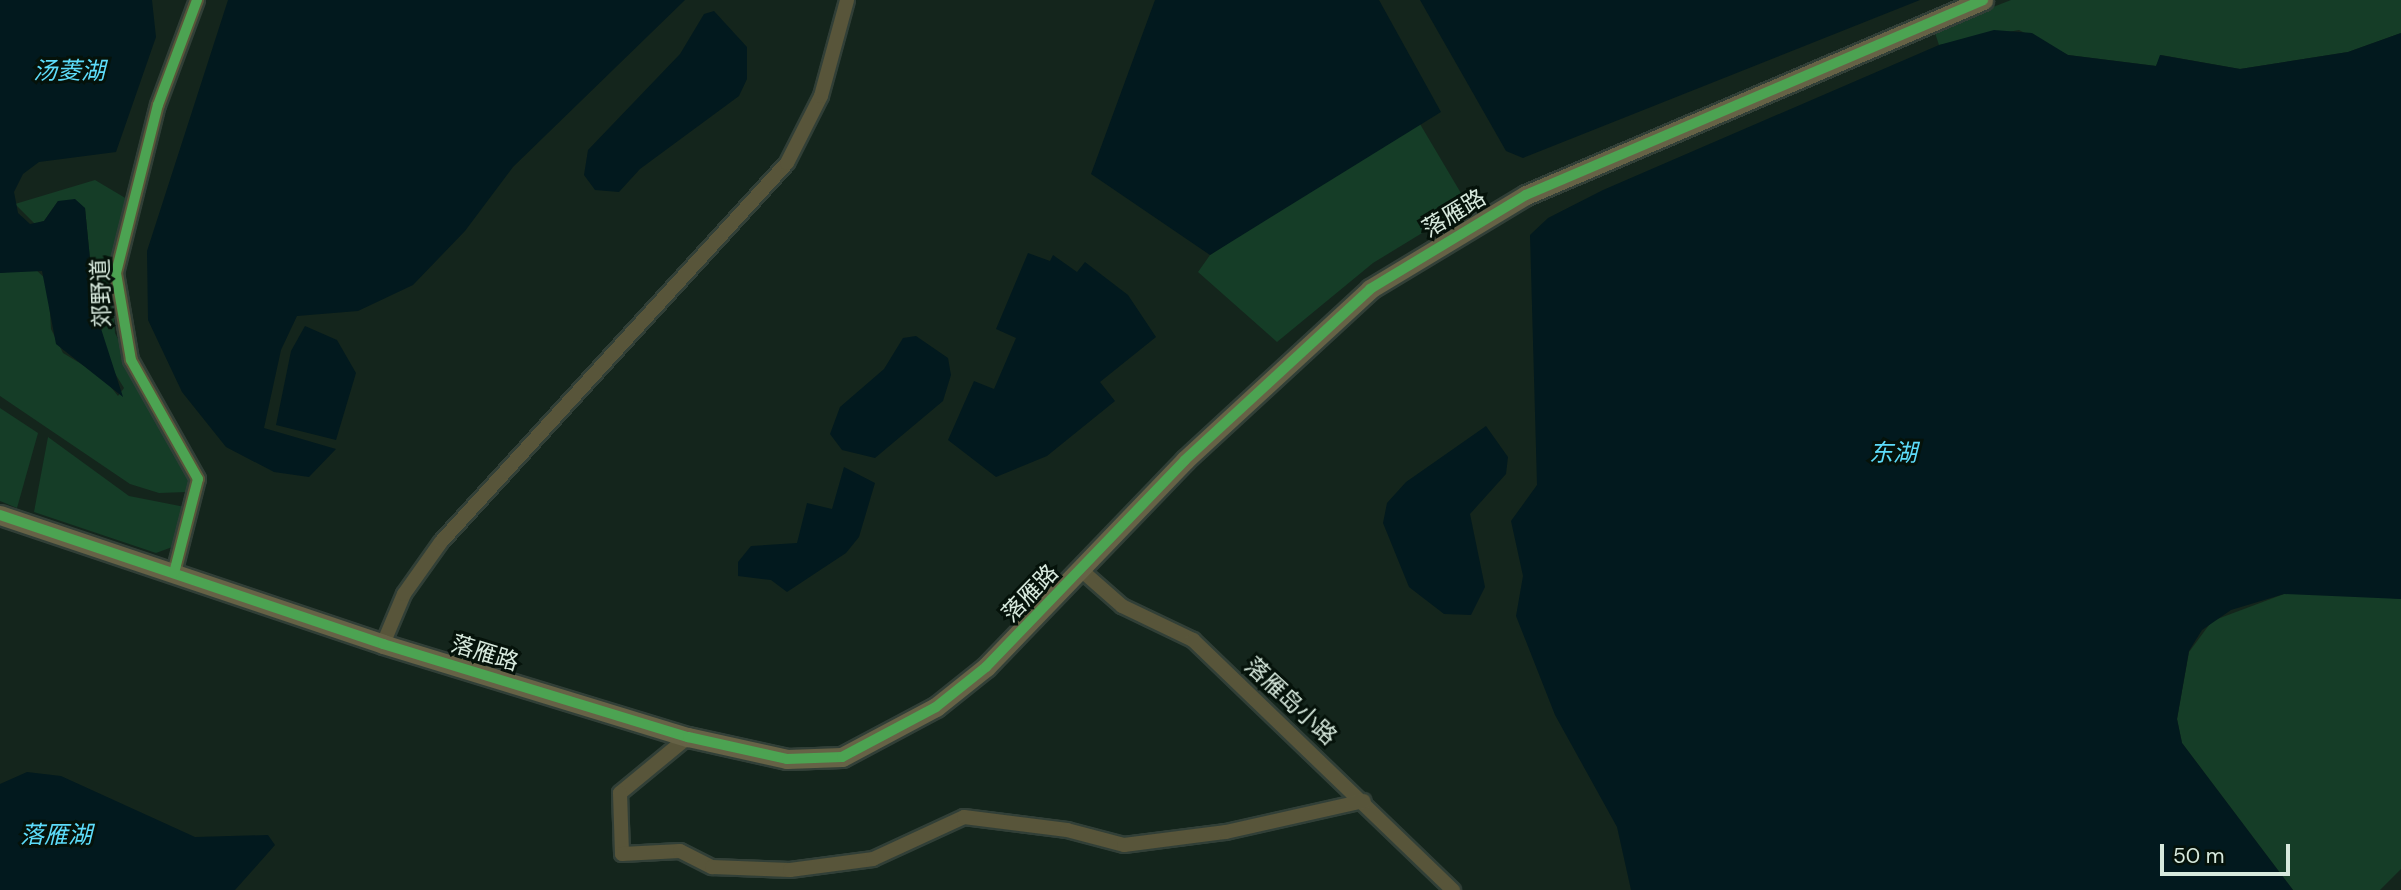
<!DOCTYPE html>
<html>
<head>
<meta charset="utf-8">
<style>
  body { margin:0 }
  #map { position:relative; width:2401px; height:890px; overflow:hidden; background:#14251c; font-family:"DM Sans","Noto Sans SC",sans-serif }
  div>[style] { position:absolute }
  .green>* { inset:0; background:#153d27 }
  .water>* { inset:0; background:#02191e }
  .roads { filter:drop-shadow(2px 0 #313f37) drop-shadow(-2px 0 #313f37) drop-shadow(0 2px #313f37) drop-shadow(0 -2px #313f37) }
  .street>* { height:14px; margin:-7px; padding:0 7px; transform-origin:7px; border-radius:7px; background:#58553a }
  .secondary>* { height:19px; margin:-9.5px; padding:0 9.5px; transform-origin:9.5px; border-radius:9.5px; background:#666246 }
  .cycleway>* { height:10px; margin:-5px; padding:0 5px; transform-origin:5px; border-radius:5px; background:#4ca352 }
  span { translate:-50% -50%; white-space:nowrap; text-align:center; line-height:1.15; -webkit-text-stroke:6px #05120a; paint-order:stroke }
  .street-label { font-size:23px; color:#d7e9dd }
  .water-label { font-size:24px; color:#5ddcfa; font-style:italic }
  .scale { position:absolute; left:2160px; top:844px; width:130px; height:32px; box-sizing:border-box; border:4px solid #d7e9dd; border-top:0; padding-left:9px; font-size:21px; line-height:24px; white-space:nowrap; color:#d7e9dd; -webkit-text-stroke:5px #05120a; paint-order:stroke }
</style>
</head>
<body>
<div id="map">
  <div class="green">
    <i style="clip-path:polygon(2011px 0,2401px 0,2401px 33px,2348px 52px,2240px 69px,2161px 55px,2156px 66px,2068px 55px,2019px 30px,1939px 45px,1934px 30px)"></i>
    <i style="clip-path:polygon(1420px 124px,1468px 205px,1373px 263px,1277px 342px,1198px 272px,1210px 255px,1299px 196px)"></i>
    <i style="clip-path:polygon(95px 180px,127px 199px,111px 275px,115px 333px,190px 481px,187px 492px,159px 493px,130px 484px,0 396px,0 273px,34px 268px,48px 281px,51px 329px,63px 353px,103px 377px,118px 396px,124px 388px,111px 367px,95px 310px,85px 208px,58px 201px,44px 221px,35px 224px,15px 204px)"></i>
    <i style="clip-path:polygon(0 408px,38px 433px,17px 508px,0 501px)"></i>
    <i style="clip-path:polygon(48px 437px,129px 496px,190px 508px,175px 546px,156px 553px,34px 512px)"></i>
    <i style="clip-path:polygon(2338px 593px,2401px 599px,2401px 869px,2380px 890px,2293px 890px,2182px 743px,2177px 719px,2189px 652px,2212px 621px,2284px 594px)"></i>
  </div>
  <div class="water">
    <i style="clip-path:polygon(0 0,152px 0,156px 37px,116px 152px,39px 162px,23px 174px,14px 192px,18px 213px,30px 224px,44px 221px,58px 201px,75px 199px,85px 208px,95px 310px,123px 397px,56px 344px,42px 271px,0 273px)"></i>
    <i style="clip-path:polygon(228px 0,685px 0,513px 167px,465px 231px,413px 285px,358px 311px,297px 316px,281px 350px,264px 428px,336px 449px,309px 477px,274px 472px,226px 447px,182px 392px,148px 320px,147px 251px)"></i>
    <i style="clip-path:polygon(1155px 0,1379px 0,1441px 112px,1210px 255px,1091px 174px)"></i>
    <i style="clip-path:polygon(1420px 0,1920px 0,1523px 158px,1506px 151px)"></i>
    <i style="clip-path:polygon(714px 11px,747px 47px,747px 79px,739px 96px,640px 169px,619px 192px,595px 190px,584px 175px,588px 150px,680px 54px,704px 14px)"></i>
    <i style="clip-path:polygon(1994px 30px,2032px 33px,2068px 55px,2156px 66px,2160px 55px,2240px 69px,2348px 52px,2401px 33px,2401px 599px,2284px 594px,2231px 610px,2202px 630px,2189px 651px,2177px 719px,2182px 743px,2293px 890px,1631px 890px,1617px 827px,1555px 715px,1516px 616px,1523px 576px,1511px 521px,1537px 485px,1530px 235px,1548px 218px,1603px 190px,1939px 45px)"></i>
    <i style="clip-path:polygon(1028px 253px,1050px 261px,1053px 255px,1077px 272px,1085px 262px,1128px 295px,1156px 337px,1100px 382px,1115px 401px,1047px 456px,996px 477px,948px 440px,974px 381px,994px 389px,1016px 338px,996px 329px)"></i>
    <i style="clip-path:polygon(305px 326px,337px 340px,356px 373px,336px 440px,276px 425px,291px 351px)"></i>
    <i style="clip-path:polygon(916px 336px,948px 358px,951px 375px,943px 401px,875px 458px,842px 450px,830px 434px,840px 407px,884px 369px,903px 338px)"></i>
    <i style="clip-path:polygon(1486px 426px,1508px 457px,1506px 474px,1470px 514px,1485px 587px,1471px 615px,1444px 614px,1409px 587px,1383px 523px,1387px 503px,1406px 482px)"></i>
    <i style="clip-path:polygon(844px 467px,875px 483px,859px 537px,846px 553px,787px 592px,771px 580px,738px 576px,738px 562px,751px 546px,797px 543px,807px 503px,832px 509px)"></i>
    <i style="clip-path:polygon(27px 772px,61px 776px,195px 837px,268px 835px,275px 845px,235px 890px,0 890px,0 784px)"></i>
  </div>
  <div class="roads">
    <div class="street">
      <i style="left:1081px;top:570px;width:55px;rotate:41.3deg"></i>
      <i style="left:1122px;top:606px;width:79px;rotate:25.6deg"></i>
      <i style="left:1193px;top:640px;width:361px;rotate:43.9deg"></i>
      <i style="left:174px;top:573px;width:97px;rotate:-75.7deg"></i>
      <i style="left:198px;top:479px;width:137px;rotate:-119.4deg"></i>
      <i style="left:131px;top:360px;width:88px;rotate:-99.8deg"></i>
      <i style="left:116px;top:273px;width:173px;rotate:-76deg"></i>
      <i style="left:158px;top:105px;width:112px;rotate:-69.6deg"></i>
      <i style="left:383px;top:644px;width:54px;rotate:-67.2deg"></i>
      <i style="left:404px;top:594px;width:64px;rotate:-54.6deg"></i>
      <i style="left:441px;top:542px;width:513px;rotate:-47.61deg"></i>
      <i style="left:787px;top:163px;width:75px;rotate:-63.1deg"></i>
      <i style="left:821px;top:96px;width:99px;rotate:-74.8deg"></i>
      <i style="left:688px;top:737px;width:88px;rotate:140.5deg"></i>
      <i style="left:620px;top:793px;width:61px;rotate:88.1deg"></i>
      <i style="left:622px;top:854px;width:58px;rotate:-3deg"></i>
      <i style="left:680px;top:851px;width:36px;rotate:27deg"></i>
      <i style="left:712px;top:867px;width:78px;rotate:2.2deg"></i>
      <i style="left:790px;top:870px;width:84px;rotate:-7.5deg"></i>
      <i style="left:873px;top:859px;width:100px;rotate:-24.8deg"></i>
      <i style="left:964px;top:817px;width:104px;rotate:7.2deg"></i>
      <i style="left:1067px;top:830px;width:59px;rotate:14.7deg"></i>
      <i style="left:1124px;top:845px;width:103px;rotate:-7.3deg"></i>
      <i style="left:1226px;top:832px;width:141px;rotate:-12.7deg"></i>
    </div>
    <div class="secondary">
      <i style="left:0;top:515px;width:404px;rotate:18.6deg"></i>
      <i style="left:383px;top:644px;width:319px;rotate:17deg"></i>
      <i style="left:688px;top:737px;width:101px;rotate:12.5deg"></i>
      <i style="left:787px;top:759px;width:55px;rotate:-2.1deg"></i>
      <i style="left:842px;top:757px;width:106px;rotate:-28deg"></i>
      <i style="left:936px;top:707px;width:64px;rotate:-38.7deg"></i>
      <i style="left:986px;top:667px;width:287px;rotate:-46.1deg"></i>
      <i style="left:1185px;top:460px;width:252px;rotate:-42.7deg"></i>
      <i style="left:1370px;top:289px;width:182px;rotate:-31.1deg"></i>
      <i style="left:1526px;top:195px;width:497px;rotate:-23.1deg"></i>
    </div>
  </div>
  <div class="cycleway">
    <i style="left:0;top:515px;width:404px;rotate:18.6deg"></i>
    <i style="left:383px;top:644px;width:319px;rotate:17deg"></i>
    <i style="left:688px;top:737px;width:101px;rotate:12.5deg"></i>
    <i style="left:787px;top:759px;width:55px;rotate:-2.1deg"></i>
    <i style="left:842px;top:757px;width:106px;rotate:-28deg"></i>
    <i style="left:936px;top:707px;width:64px;rotate:-38.7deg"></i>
    <i style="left:986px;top:667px;width:287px;rotate:-46.1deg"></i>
    <i style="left:1185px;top:460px;width:252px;rotate:-42.7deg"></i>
    <i style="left:1370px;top:289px;width:182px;rotate:-31.1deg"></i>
    <i style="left:1526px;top:195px;width:497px;rotate:-23.1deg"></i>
    <i style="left:174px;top:573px;width:97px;rotate:-75.7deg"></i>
    <i style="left:198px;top:479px;width:137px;rotate:-119.4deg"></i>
    <i style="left:131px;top:360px;width:88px;rotate:-99.8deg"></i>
    <i style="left:116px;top:273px;width:173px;rotate:-76deg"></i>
    <i style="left:158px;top:105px;width:112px;rotate:-69.6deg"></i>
  </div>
  <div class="street-label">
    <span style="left:1454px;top:213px;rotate:-31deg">落雁路</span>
    <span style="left:101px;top:293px;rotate:-92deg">郊野道</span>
    <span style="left:1030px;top:593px;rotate:-46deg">落雁路</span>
    <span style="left:485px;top:653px;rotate:17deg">落雁路</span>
    <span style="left:1291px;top:701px;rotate:43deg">落雁岛小路</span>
  </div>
  <div class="water-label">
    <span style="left:69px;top:71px">汤菱湖</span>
    <span style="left:1893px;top:453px">东湖</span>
    <span style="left:56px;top:835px">落雁湖</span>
  </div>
  <div class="scale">50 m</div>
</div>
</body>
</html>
